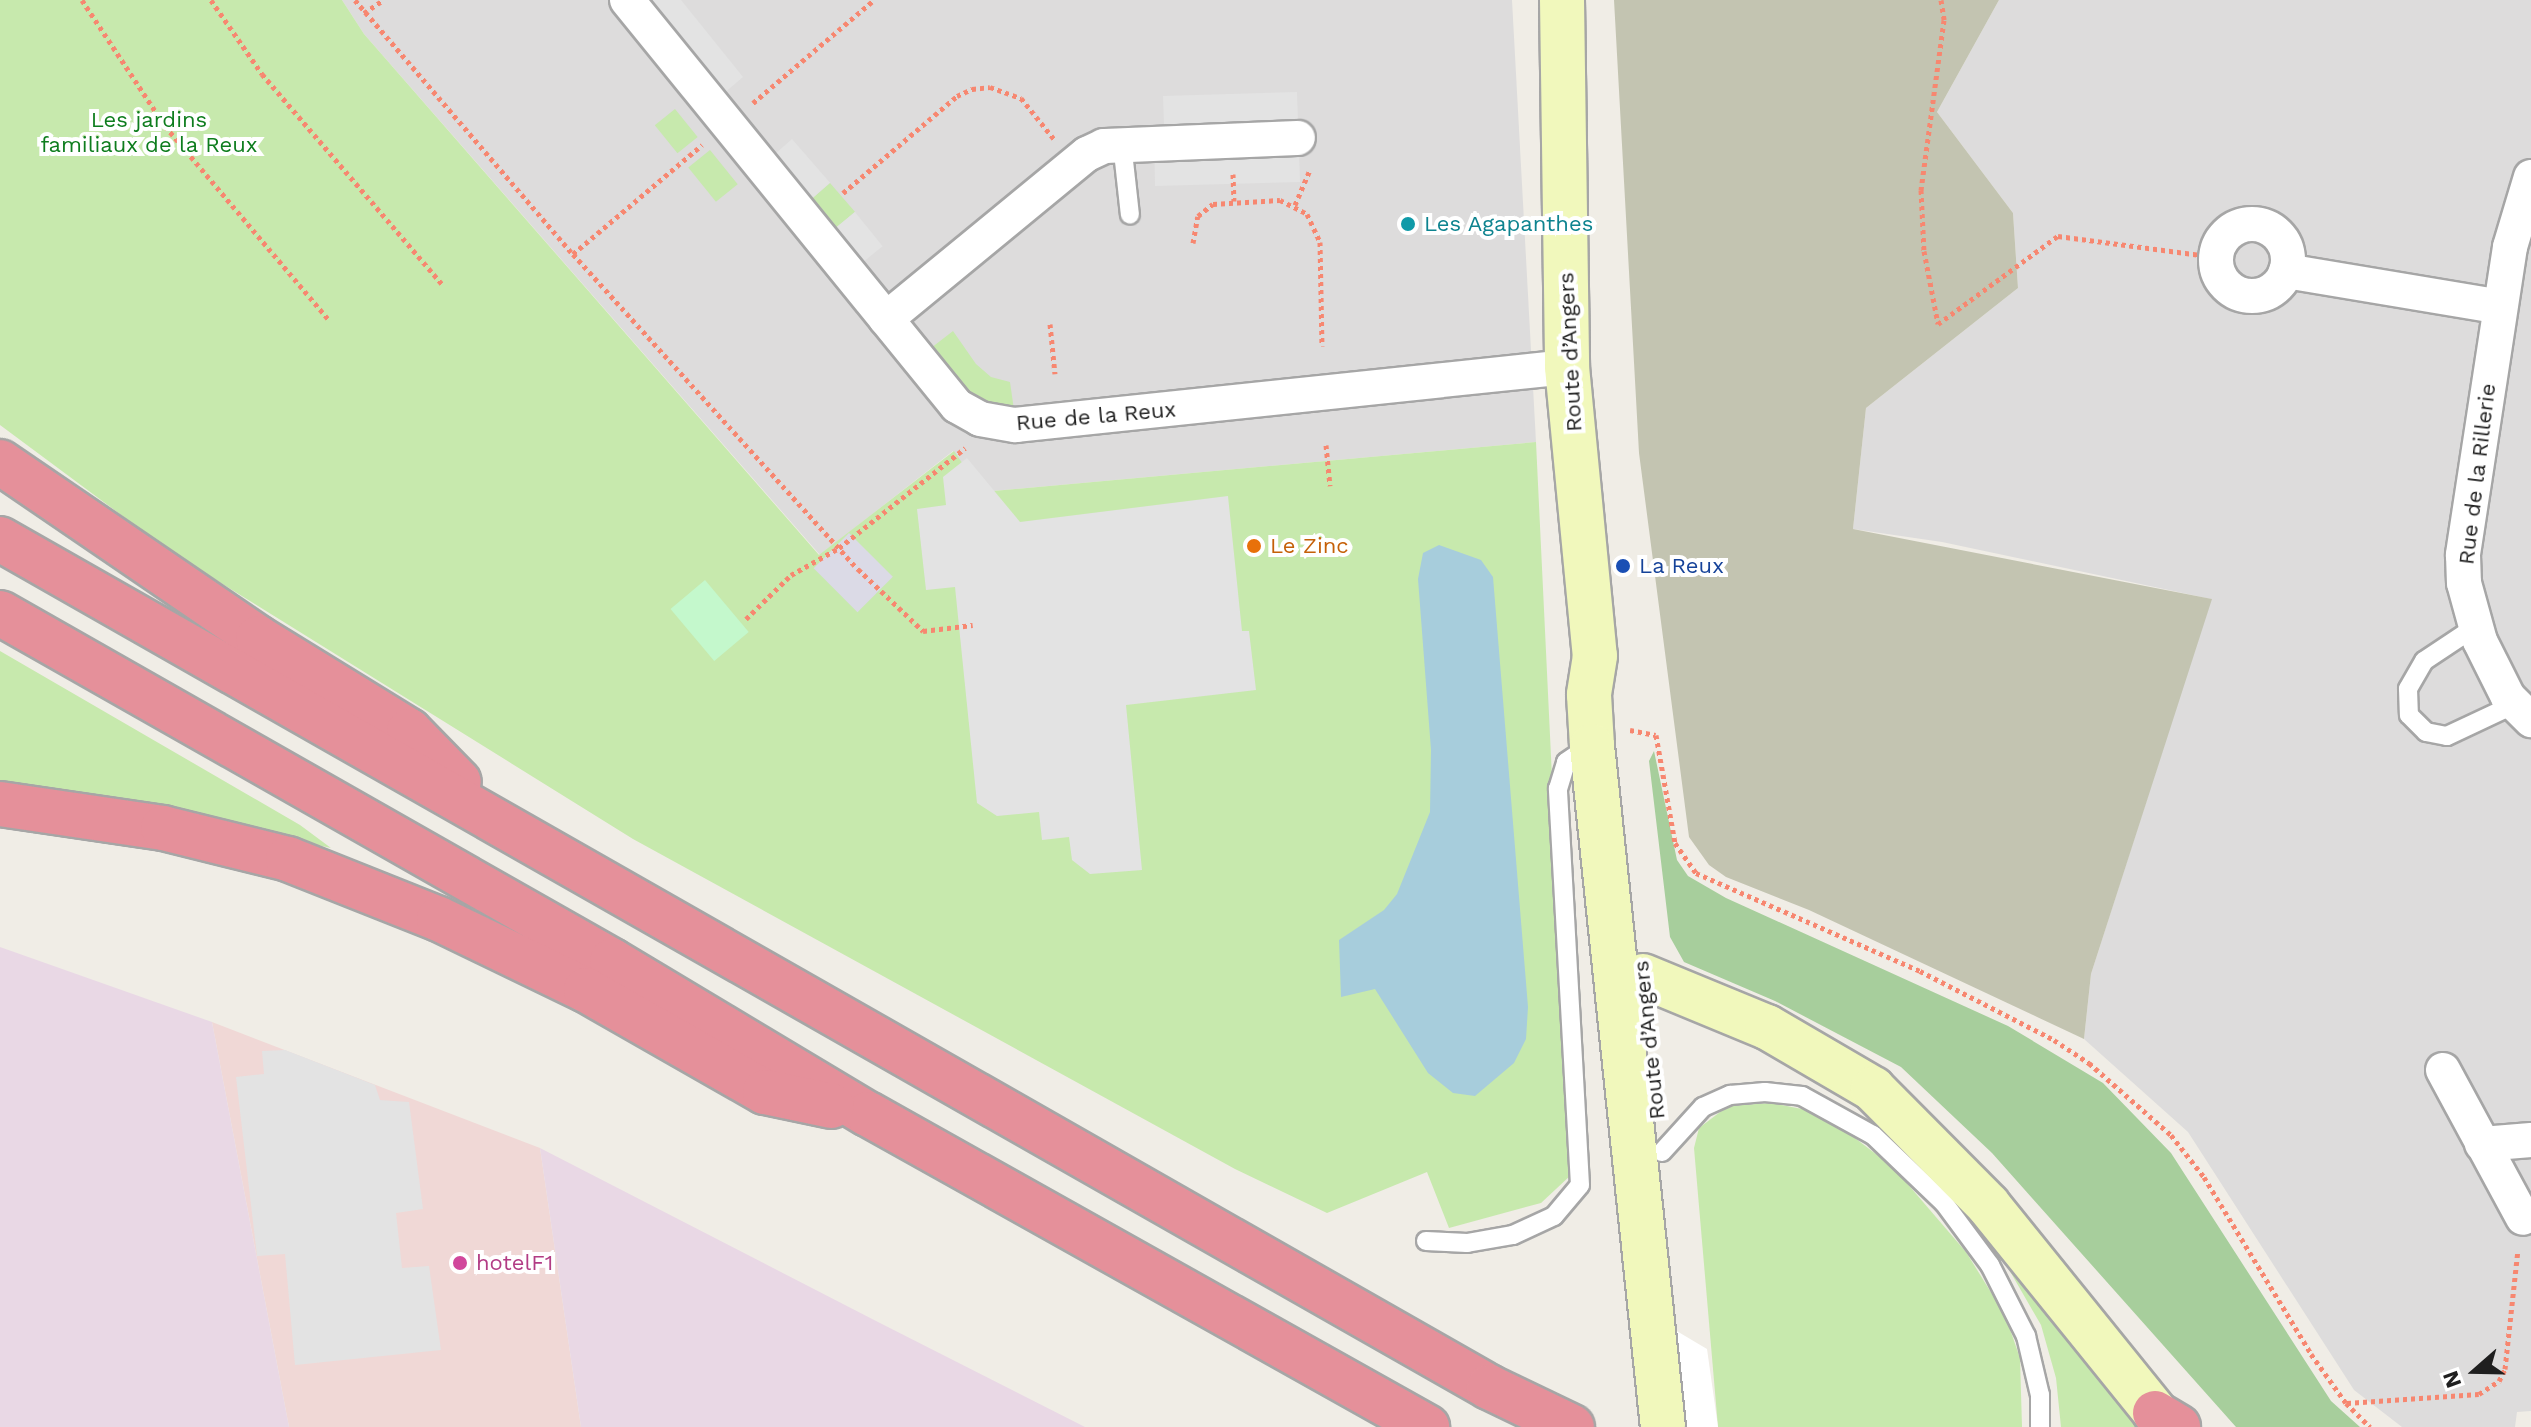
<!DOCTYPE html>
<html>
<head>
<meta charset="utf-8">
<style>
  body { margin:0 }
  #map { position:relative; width:2531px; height:1427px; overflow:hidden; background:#f0ede6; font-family:"Work Sans",sans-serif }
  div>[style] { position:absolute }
  .residential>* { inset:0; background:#dddcdc }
  .commercial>* { inset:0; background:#f0d8d6 }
  .industrial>* { inset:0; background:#e9d8e5 }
  .construction>* { inset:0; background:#c3c4b1 }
  .grass>* { inset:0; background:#c7e9ad; transform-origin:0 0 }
  .forest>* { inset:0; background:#a7ce9c }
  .park>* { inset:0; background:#c4f8cc; transform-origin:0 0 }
  .parking>* { inset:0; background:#e3e3e3; transform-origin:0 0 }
  .plaza>* { inset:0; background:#dbdae6; transform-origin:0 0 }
  .water>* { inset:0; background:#a7cddc }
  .pier>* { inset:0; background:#fff }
  .path>* { height:5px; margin-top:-2.5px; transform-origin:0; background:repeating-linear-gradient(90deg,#f78770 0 4px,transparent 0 8px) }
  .roads { filter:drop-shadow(2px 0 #a6a6a6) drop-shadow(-2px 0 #a6a6a6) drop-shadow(0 2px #a6a6a6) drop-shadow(0 -2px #a6a6a6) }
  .lane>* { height:18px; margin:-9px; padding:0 9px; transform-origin:9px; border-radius:9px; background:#fff }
  .street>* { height:34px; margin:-17px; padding:0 17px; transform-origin:17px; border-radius:17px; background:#fff }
  .street>.ring { margin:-17px; padding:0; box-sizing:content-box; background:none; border:34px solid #fff; border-radius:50% }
  .secondary>* { height:44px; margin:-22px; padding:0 22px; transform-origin:22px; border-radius:22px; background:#f1f8bc }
  .highway>* { height:44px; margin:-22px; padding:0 22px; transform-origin:22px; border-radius:22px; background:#e5909a }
  .dots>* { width:22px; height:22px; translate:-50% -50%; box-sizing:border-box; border:4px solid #fff; border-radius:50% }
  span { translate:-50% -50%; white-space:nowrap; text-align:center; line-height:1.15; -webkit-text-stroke:8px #fff; paint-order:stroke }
  .park-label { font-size:22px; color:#0e7d1e }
  .culture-label { font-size:22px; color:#0d838f }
  .left { translate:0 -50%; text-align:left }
  .street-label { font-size:22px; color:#1f1f1f }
  .food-label { font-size:22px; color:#c56008 }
  .transit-label { font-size:22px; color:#164399 }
  .hotel-label { font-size:22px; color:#b23c85 }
  .north { position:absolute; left:2435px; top:1331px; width:80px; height:80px; -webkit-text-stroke:6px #fff; paint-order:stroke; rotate:250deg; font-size:22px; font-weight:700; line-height:32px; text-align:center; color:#1f1f1f }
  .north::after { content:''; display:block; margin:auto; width:28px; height:36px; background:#1f1f1f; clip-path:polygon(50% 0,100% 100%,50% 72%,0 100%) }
</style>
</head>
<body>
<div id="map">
  <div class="residential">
    <i style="clip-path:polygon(342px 0,1512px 0,1536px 442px,982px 492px,953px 451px,820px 555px,364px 34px)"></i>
    <i style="clip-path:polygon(1999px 0,2531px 0,2531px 1411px,2517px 1412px,2515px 1427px,2402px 1427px,2354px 1390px,2188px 1132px,2084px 1039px,2091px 974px,2211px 599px,1942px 542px,1853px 529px,1866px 408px,2018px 288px,2013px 213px,1937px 112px)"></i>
  </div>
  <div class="commercial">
    <i style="clip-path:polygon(212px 1022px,540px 1148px,581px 1427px,289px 1427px)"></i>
  </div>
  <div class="industrial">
    <i style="clip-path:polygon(0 947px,212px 1022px,289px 1427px,0 1427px)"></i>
    <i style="clip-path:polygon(540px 1148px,878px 1322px,1085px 1427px,581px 1427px)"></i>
  </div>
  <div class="construction">
    <i style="clip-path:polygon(1614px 0,1999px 0,1937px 112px,2013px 213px,2018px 288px,1866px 408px,1853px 529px,2212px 599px,2091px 974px,2084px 1039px,1809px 910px,1726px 877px,1709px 865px,1689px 837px,1639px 453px)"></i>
  </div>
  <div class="grass">
    <i style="clip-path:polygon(0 0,342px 0,364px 34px,819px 555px,954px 451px,982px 492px,1536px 442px,1571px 1175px,1541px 1203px,1449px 1228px,1427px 1172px,1327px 1213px,1235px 1169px,633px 839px,171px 552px,0 425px)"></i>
    <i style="left:675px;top:109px;width:36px;height:26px;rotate:51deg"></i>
    <i style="left:710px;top:150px;width:44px;height:28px;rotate:51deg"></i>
    <i style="left:830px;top:183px;width:38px;height:26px;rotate:49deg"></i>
    <i style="clip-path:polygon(953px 331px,976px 364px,991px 377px,1010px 382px,1014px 410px,986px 405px,968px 393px,931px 348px)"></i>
    <i style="clip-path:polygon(0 651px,300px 825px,331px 848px,91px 795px,0 786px)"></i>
    <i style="clip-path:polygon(1771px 1103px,1822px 1113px,1893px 1167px,1966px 1252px,2005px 1315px,2020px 1358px,2022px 1427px,1718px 1427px,1694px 1148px,1699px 1128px,1728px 1106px)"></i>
    <i style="clip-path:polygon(2000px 1254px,2154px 1427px,2061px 1427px,2056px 1378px,2041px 1325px)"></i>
  </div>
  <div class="forest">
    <i style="clip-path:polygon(1654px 751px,1677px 860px,1688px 876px,1726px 898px,2008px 1026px,2103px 1083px,2171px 1153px,2331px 1401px,2360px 1427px,2236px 1427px,1992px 1153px,1901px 1067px,1775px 1001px,1684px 962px,1670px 937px,1649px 761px)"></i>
  </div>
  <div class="park">
    <i style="left:705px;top:580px;width:68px;height:45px;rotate:50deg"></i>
  </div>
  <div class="parking">
    <i style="clip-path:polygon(644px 0,681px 0,743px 77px,723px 94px)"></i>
    <i style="clip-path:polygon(1297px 92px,1300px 182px,1155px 186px,1154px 126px,1164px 125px,1163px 96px)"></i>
    <i style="left:792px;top:139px;width:58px;height:25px;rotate:49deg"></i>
    <i style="left:855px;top:212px;width:44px;height:27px;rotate:51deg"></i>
    <i style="clip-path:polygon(967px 458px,1020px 522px,1228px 496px,1242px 631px,1249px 631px,1256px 690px,1126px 705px,1142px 870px,1090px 874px,1072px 860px,1069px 837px,1042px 840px,1039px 812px,997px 816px,977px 803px,955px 587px,926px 590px,917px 509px,946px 505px,943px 477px)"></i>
    <i style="clip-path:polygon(285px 1050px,375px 1085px,380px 1100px,409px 1102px,423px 1209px,396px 1213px,402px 1268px,429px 1266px,441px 1350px,295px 1365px,285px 1254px,257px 1256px,236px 1077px,264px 1074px,262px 1051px)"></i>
  </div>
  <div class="plaza">
    <i style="left:849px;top:533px;width:62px;height:50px;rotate:45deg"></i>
  </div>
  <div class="water">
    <i style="clip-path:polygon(1439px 545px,1481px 560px,1493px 577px,1528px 1007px,1526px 1039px,1514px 1063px,1475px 1096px,1453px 1093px,1428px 1073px,1375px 989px,1341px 997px,1339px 940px,1384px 910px,1397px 894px,1430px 812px,1431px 750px,1418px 579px,1423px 553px)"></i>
  </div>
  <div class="pier">
    <i style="clip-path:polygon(1675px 1330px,1707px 1349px,1718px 1427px,1642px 1427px)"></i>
  </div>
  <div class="path">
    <i style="left:82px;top:0;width:151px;rotate:56.6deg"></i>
    <i style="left:165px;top:126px;width:254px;rotate:49.8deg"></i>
    <i style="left:211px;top:0;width:90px;rotate:55.4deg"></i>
    <i style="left:262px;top:74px;width:279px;rotate:49.4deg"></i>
    <i style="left:355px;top:0;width:335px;rotate:49.4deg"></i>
    <i style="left:573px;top:254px;width:425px;rotate:47.9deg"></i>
    <i style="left:858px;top:569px;width:90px;rotate:43.6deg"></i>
    <i style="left:923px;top:631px;width:50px;rotate:-6.8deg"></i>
    <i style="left:1941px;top:0;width:20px;rotate:81deg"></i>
    <i style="left:1944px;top:20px;width:172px;rotate:97.7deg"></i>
    <i style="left:1921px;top:190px;width:61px;rotate:87.2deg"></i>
    <i style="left:1924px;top:251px;width:74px;rotate:79.1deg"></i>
    <i style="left:1938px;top:324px;width:149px;rotate:-36.3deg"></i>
    <i style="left:2058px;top:236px;width:159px;rotate:7.6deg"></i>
    <i style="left:364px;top:13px;width:23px;rotate:-34deg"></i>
    <i style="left:753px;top:103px;width:159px;rotate:-40.4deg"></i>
    <i style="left:1233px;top:174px;width:27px;rotate:88deg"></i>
    <i style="left:843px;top:193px;width:150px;rotate:-40.4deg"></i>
    <i style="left:957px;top:96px;width:17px;rotate:-25deg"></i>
    <i style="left:972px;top:89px;width:18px;rotate:-6deg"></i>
    <i style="left:990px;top:87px;width:33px;rotate:20deg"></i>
    <i style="left:1021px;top:98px;width:53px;rotate:51.2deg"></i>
    <i style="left:1295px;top:205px;width:38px;rotate:-67deg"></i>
    <i style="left:1193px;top:243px;width:27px;rotate:-80deg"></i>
    <i style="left:1198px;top:216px;width:19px;rotate:-39deg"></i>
    <i style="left:1213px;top:204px;width:67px;rotate:-3.4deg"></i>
    <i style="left:1280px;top:200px;width:30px;rotate:27deg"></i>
    <i style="left:1307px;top:214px;width:31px;rotate:65deg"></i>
    <i style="left:1320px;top:242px;width:104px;rotate:88.9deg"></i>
    <i style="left:573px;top:254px;width:169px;rotate:-40.2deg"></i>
    <i style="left:1050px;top:324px;width:50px;rotate:84.3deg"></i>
    <i style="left:1326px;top:445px;width:41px;rotate:84.4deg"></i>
    <i style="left:746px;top:619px;width:63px;rotate:-44.4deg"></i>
    <i style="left:791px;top:575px;width:55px;rotate:-29.4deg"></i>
    <i style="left:839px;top:548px;width:161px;rotate:-38.4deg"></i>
    <i style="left:1630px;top:730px;width:26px;rotate:11deg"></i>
    <i style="left:1656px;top:735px;width:110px;rotate:80deg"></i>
    <i style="left:1675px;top:843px;width:37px;rotate:55deg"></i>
    <i style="left:1696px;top:873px;width:244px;rotate:23.6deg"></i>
    <i style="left:1920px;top:971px;width:151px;rotate:27.2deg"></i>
    <i style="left:2054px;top:1040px;width:42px;rotate:33.3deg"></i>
    <i style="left:2089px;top:1063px;width:109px;rotate:41.3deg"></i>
    <i style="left:2171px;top:1135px;width:53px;rotate:51.8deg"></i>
    <i style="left:2204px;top:1177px;width:207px;rotate:58.8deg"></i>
    <i style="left:2311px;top:1354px;width:60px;rotate:54.5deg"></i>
    <i style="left:2346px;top:1403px;width:34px;rotate:45deg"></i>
    <i style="left:2347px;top:1403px;width:132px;rotate:-3.9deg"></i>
    <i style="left:2479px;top:1394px;width:24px;rotate:-33deg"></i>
    <i style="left:2499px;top:1381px;width:13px;rotate:-63deg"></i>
    <i style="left:2505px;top:1369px;width:120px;rotate:-83.8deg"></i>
  </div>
  <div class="roads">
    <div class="lane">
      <i style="left:1122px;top:143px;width:72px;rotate:83.7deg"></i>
      <i style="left:2475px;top:627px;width:61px;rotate:146.3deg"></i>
      <i style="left:2424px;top:661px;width:32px;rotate:120deg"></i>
      <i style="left:2408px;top:689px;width:26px;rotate:88deg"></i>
      <i style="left:2409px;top:715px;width:24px;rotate:45deg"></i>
      <i style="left:2426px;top:732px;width:21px;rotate:11deg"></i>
      <i style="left:2447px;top:736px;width:75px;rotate:-25.2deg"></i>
      <i style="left:1662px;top:1152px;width:61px;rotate:-47.7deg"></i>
      <i style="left:1703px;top:1107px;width:30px;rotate:-24deg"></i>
      <i style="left:1730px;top:1095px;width:35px;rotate:-5deg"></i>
      <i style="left:1765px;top:1092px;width:37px;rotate:6deg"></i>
      <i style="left:1802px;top:1096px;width:81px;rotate:28.8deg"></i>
      <i style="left:1873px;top:1135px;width:98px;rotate:43.8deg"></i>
      <i style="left:1944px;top:1203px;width:77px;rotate:53.4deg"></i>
      <i style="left:1990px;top:1265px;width:80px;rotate:63.1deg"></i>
      <i style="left:2026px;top:1336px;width:61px;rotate:76.7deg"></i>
      <i style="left:2040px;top:1395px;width:32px;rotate:90deg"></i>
      <i style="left:1426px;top:1241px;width:41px;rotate:2.8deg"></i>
      <i style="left:1467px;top:1243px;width:47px;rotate:-9.9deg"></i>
      <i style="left:1513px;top:1235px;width:45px;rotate:-24.9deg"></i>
      <i style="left:1554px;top:1216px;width:40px;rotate:-50deg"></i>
      <i style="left:1580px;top:1185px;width:397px;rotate:-93.2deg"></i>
      <i style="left:1558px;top:789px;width:28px;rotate:-73deg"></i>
      <i style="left:1566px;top:762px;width:29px;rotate:-34deg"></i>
    </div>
    <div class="street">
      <i style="left:627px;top:0;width:523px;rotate:50.9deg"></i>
      <i style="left:957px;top:406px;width:26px;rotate:29deg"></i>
      <i style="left:980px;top:419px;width:36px;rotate:10deg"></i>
      <i style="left:1015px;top:425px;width:555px;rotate:-6deg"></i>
      <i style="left:2531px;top:177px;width:73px;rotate:106.7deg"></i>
      <i style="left:2510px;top:247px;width:312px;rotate:98.7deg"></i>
      <i style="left:2463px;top:555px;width:28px;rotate:88deg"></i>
      <i style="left:2464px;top:583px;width:60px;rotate:74.6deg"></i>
      <i style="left:2480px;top:641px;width:63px;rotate:63.4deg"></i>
      <i style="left:2508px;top:697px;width:33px;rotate:45deg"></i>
      <i class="ring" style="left:2216px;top:224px;width:38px;height:38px"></i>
      <i style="left:2286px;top:271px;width:217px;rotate:9.5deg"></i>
      <i style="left:886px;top:319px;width:260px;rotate:-39.4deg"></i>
      <i style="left:1087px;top:154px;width:19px;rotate:-25deg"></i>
      <i style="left:1104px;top:146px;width:194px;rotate:-2.4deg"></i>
      <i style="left:2443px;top:1070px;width:168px;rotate:61.6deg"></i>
      <i style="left:2482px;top:1144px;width:49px;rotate:-4.7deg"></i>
    </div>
    <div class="secondary">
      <i style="left:1562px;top:0;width:367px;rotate:89.2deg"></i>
      <i style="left:1567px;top:367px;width:290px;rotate:84.5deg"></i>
      <i style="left:1595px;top:656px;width:39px;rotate:99deg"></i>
      <i style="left:1589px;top:695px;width:51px;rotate:86.6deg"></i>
      <i style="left:1592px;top:746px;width:685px;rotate:84.05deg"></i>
      <i style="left:1643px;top:976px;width:134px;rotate:22.4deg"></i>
      <i style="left:1767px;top:1027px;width:123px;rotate:30.3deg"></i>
      <i style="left:1873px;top:1089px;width:163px;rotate:45.2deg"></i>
      <i style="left:1988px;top:1205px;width:285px;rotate:51.1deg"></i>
    </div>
    <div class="highway">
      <i style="left:0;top:462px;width:312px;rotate:34.3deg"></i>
      <i style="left:258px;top:638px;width:177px;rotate:31.6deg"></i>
      <i style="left:409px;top:731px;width:71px;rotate:45.6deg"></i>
      <i style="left:0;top:539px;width:1714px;rotate:29.66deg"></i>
      <i style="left:1489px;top:1387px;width:92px;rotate:25.7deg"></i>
      <i style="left:0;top:613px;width:704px;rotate:29.62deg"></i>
      <i style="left:612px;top:961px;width:298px;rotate:30.9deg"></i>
      <i style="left:868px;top:1114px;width:641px;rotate:29.25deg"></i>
      <i style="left:0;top:804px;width:165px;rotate:8.4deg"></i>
      <i style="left:163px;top:828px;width:129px;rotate:13.9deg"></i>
      <i style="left:288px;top:859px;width:162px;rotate:21.7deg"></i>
      <i style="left:439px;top:919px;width:163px;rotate:25.8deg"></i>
      <i style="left:586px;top:990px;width:206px;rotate:29.7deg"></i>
      <i style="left:765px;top:1092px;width:68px;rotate:11.8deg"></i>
      <i style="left:2155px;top:1413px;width:27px;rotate:31deg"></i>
    </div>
  </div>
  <div class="dots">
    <i style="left:1408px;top:224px;background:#0f9aa8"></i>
    <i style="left:1254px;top:546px;background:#e8710a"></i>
    <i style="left:1623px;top:566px;background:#1a4fb4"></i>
    <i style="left:460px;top:1263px;background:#d1479c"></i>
  </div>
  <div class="park-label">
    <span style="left:149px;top:132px">Les jardins<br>familiaux de la Reux</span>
  </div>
  <div class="culture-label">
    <span class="left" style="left:1424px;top:224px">Les Agapanthes</span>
  </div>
  <div class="street-label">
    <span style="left:1570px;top:352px;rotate:-93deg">Route d’Angers</span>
    <span style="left:1096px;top:416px;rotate:-5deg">Rue de la Reux</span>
    <span style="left:2477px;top:474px;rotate:-83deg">Rue de la Rillerie</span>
    <span style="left:1649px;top:1040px;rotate:-96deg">Route d’Angers</span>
  </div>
  <div class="food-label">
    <span class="left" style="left:1270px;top:546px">Le Zinc</span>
  </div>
  <div class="transit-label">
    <span class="left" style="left:1639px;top:566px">La Reux</span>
  </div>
  <div class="hotel-label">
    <span class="left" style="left:476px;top:1263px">hotelF1</span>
  </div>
  <div class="north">N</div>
</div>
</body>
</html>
